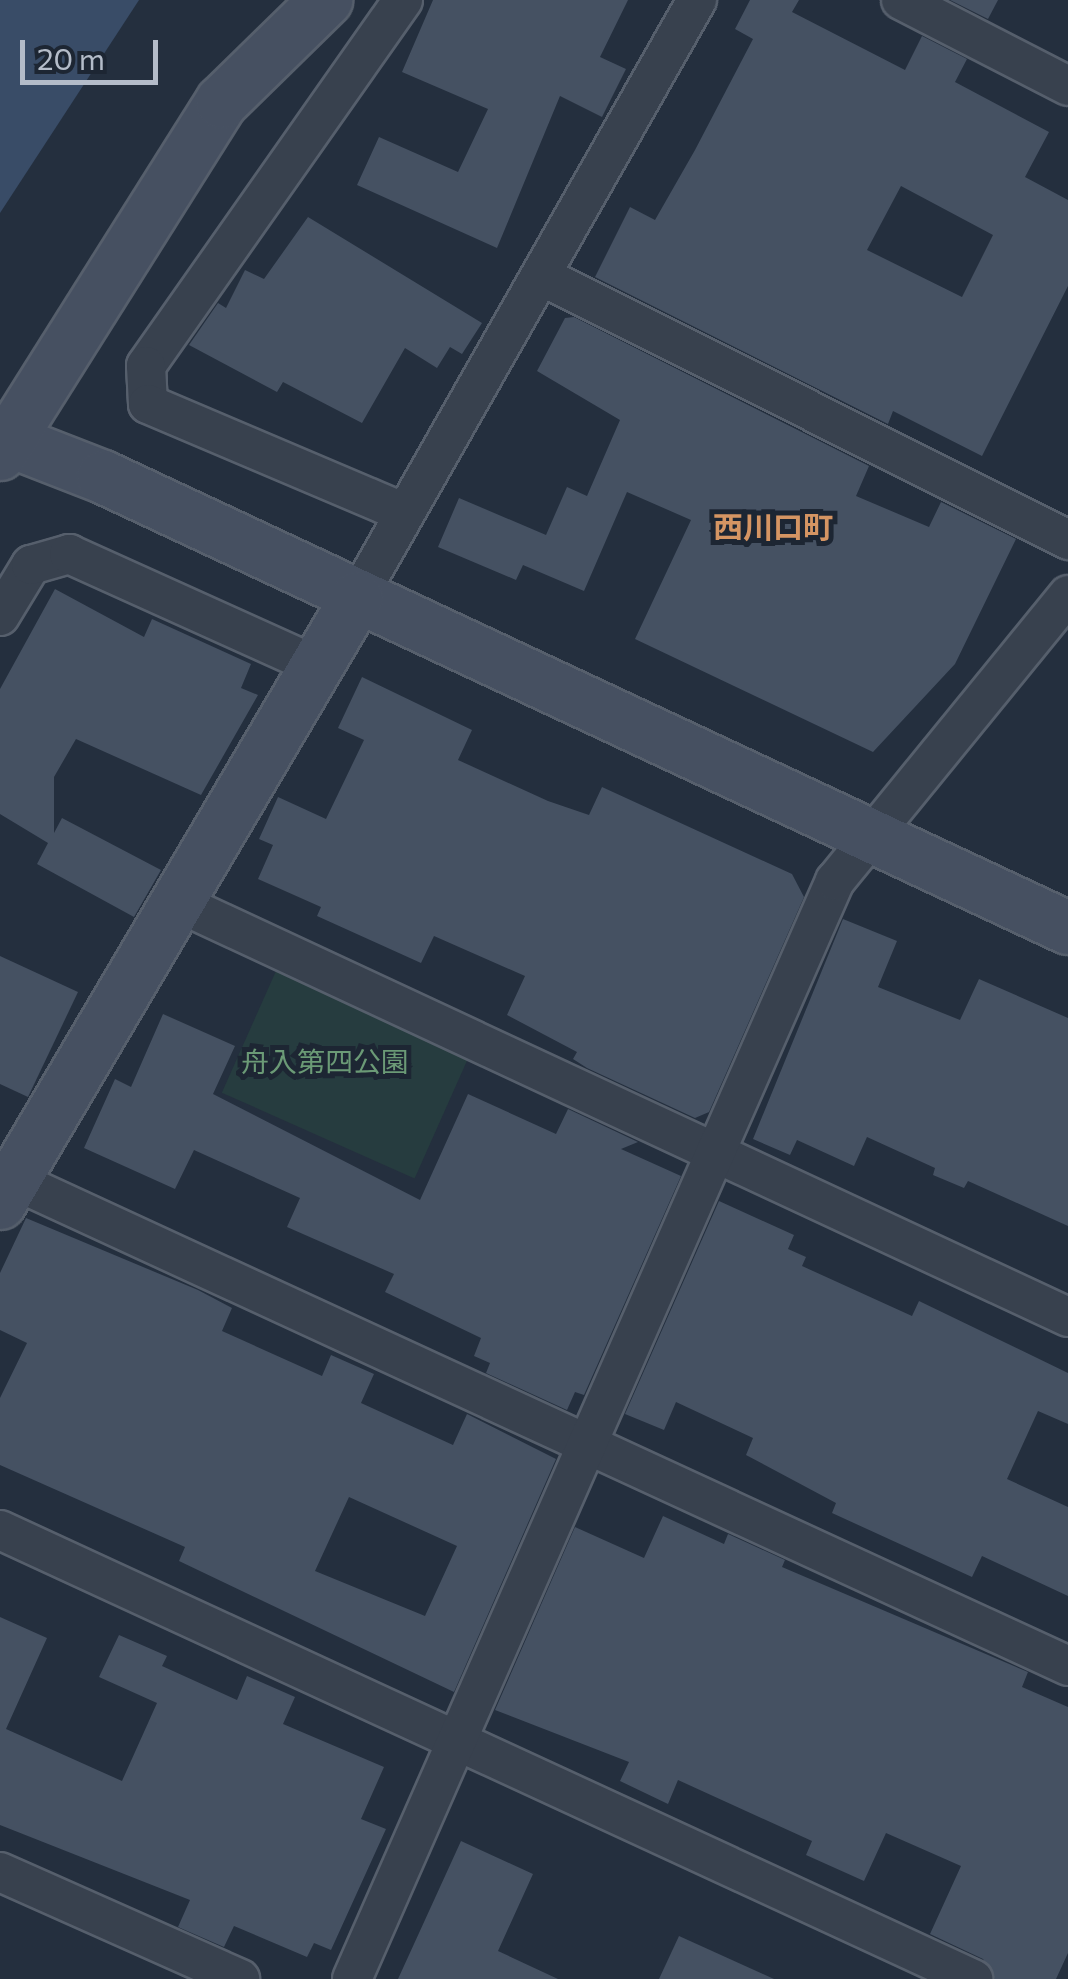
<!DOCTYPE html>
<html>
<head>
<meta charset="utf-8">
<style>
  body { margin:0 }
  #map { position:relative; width:1068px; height:1979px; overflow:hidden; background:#242f3e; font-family:Commissioner,"Noto Sans JP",sans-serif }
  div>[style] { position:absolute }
  .green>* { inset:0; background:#263c3f; transform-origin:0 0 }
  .water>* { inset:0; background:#394c67 }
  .building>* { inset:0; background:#455162 }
  .roads { filter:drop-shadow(2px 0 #565f6c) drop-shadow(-2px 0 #565f6c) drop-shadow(0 2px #565f6c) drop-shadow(0 -2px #565f6c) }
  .street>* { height:38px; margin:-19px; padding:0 19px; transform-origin:19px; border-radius:19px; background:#38414e }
  .secondary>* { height:52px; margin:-26px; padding:0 26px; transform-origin:26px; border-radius:26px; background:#465061 }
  span { translate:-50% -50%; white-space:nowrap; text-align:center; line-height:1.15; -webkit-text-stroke:10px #1d2633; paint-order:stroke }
  .park-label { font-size:28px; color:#6b9a76 }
  .neighbourhood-label { font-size:30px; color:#d59563; font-weight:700 }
  .scale { position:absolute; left:20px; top:40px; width:138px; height:45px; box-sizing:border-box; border:5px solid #b4bcc9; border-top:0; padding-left:12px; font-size:30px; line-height:35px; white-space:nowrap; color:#b4bcc9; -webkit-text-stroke:8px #1d2633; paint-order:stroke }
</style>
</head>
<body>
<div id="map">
  <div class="green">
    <i style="left:280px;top:962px;width:211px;height:143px;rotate:24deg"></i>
  </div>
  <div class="water">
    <i style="clip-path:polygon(0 0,139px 0,0 213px)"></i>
  </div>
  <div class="building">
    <i style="clip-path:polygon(433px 0,628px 0,600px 57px,626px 69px,602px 117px,560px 96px,497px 248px,357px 185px,379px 137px,458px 172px,488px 109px,402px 72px)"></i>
    <i style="clip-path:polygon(evenodd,750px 0,799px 0,792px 12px,905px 70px,922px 36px,967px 59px,955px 82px,1049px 132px,1025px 177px,1068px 200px,1068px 286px,982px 456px,893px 411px,888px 424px,595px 277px,630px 207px,655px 220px,695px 150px,753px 39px,735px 29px,750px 0,901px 186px,993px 235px,962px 297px,867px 250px,901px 186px)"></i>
    <i style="clip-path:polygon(950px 0,998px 0,988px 19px)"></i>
    <i style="clip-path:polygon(308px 217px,482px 323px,462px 354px,450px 347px,437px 368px,405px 348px,362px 423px,283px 382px,277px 392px,189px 345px,218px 303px,226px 308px,245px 270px,264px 279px)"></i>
    <i style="clip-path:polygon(574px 317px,869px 466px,856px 496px,929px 527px,941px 502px,1016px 539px,955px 664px,873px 752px,635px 639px,691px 520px,627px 492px,584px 591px,523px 565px,516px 580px,438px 547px,459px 498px,546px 535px,567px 487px,587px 496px,620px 420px,537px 371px,565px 318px)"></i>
    <i style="clip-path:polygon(55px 589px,144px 637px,152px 619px,251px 664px,241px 688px,258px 695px,201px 795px,76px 739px,54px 777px,54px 833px,62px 818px,161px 870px,134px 917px,37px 864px,48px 843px,0 814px,0 689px)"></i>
    <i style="clip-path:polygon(362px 677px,472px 730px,458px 760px,548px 801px,589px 815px,602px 787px,792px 874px,804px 897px,709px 1112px,695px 1118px,587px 1068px,573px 1059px,577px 1052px,507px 1015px,525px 976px,434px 936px,421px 963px,317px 916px,321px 907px,258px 879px,273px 845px,259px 839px,278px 797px,326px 819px,364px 740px,338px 728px)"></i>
    <i style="clip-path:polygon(843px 919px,897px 941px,878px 987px,960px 1020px,979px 979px,1068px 1018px,1068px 1226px,968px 1181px,964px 1188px,933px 1175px,935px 1168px,867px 1137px,854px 1166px,797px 1140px,790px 1155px,753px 1139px)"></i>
    <i style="clip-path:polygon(0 956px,78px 992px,28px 1097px,0 1084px)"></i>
    <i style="clip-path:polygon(163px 1014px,235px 1046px,213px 1094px,420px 1200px,468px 1094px,556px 1134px,568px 1109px,638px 1142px,621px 1149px,681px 1176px,584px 1395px,575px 1392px,567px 1410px,486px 1373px,490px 1363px,474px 1356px,481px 1338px,385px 1292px,394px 1274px,287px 1227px,300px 1198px,194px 1150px,175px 1189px,84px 1148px,115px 1079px,131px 1087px)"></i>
    <i style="clip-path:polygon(719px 1201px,794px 1235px,788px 1249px,806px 1257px,802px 1266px,912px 1316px,919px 1301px,1068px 1373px,1068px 1424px,1038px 1411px,1007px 1479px,1068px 1507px,1068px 1596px,982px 1556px,972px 1577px,832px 1513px,836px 1503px,746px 1455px,753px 1438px,676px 1402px,664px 1430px,625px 1414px)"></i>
    <i style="clip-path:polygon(evenodd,26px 1218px,198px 1290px,232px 1308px,222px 1331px,322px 1376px,331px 1355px,374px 1374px,361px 1403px,453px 1445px,467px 1414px,556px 1459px,454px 1692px,179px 1561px,185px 1547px,0 1465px,0 1398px,27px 1343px,0 1330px,0 1273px,26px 1218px,349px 1497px,457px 1546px,425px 1616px,315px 1571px,349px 1497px)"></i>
    <i style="clip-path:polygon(663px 1516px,724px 1544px,728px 1534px,785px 1560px,782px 1567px,1028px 1672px,1022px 1687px,1068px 1707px,1068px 1953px,1056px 1979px,995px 1979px,983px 1959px,930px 1934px,961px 1866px,886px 1833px,864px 1881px,806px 1855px,812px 1841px,678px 1780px,668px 1804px,620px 1781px,629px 1762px,495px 1710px,575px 1527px,644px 1558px)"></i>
    <i style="clip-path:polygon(0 1617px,47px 1638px,6px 1729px,122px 1781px,157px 1703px,99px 1677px,119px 1635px,167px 1656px,162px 1666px,237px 1700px,247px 1676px,295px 1697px,283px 1724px,384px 1767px,361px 1819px,386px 1829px,331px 1950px,314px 1943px,307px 1957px,234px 1926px,224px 1947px,178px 1927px,190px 1900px,0 1825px)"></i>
    <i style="clip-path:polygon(461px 1841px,533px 1874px,498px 1951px,558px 1979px,398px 1979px)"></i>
    <i style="clip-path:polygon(679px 1936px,774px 1979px,659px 1979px)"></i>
  </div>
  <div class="roads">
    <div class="street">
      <i style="left:403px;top:0;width:447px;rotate:125.1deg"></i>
      <i style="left:146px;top:366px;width:38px;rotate:87deg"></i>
      <i style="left:148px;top:404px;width:279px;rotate:23deg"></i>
      <i style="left:901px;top:0;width:188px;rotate:27.2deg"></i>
      <i style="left:542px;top:276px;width:589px;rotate:26.65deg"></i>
      <i style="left:357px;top:598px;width:688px;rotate:-60.38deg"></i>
      <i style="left:0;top:616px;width:60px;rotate:-58.7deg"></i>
      <i style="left:31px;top:565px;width:40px;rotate:-16deg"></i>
      <i style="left:69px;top:554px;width:274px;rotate:24.3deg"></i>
      <i style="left:179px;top:903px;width:981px;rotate:24.97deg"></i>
      <i style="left:14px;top:1180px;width:1161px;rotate:24.75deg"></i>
      <i style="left:0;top:1530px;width:1072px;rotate:24.77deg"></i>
      <i style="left:0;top:1872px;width:263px;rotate:24deg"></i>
      <i style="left:352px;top:1979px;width:1200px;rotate:-66.26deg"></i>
      <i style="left:835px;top:881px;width:369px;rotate:-50.8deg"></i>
    </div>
    <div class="secondary">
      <i style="left:0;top:437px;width:110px;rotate:21.2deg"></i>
      <i style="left:103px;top:477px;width:1065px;rotate:25.05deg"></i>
      <i style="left:0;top:454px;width:416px;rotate:-57.8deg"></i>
      <i style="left:222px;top:102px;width:146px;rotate:-44.4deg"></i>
      <i style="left:0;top:1203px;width:702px;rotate:-59.46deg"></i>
    </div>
  </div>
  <div class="park-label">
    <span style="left:325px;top:1061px">舟入第四公園</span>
  </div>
  <div class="neighbourhood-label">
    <span style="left:773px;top:526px">西川口町</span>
  </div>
  <div class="scale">20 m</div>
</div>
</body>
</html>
